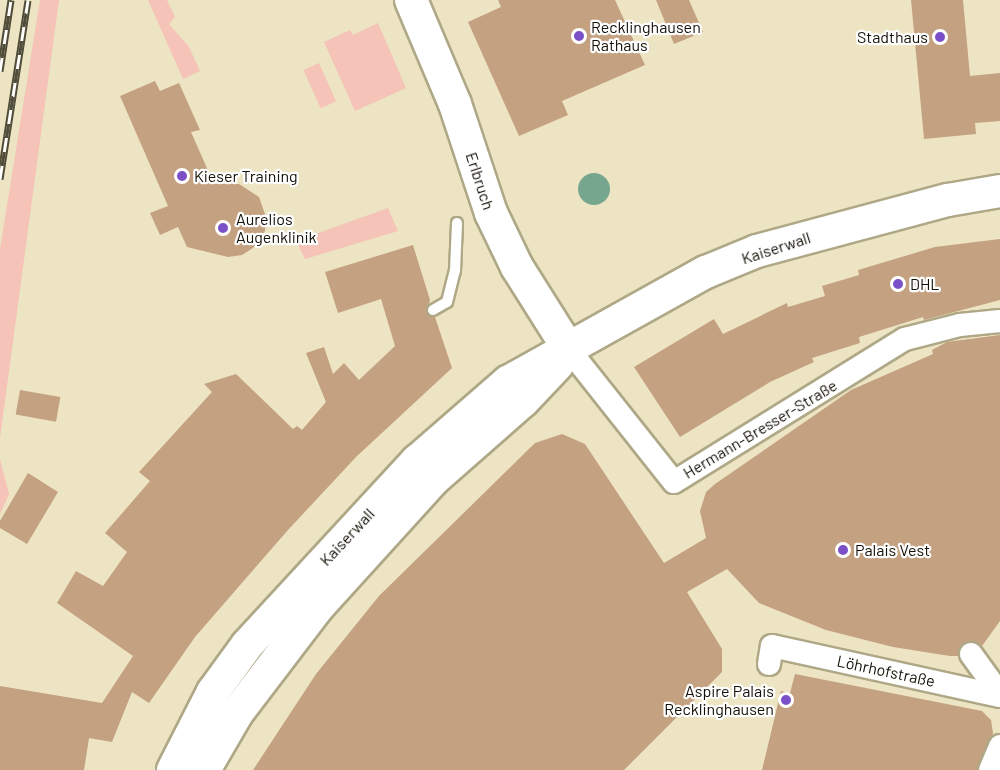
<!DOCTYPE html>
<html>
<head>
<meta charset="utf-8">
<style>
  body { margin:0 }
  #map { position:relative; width:1000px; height:770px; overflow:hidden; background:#ece4c2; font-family:Barlow,sans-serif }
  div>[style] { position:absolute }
  .green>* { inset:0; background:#f5c3b7; transform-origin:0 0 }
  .water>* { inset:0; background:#77a68e }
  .round { border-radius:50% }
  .building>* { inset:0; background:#c4a180; transform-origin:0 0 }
  .roads { filter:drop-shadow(2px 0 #afa887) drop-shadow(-2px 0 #afa887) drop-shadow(0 2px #afa887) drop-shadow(0 -2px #afa887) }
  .lane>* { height:10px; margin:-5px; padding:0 5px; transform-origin:5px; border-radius:5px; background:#fff }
  .street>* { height:22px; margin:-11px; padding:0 11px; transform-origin:11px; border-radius:11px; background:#fff }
  .secondary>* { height:32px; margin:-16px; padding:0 16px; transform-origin:16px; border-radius:16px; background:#fff }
  .rail>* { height:7px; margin-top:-3.5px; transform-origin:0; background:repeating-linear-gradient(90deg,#fff 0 14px,#504c3a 0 28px); box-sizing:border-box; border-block:2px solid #504c3a }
  .dots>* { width:16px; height:16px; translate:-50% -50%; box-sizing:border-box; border:3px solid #fff; border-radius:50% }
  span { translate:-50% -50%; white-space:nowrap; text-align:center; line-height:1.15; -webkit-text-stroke:4.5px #fff; paint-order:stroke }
  .poi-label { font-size:16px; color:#131005 }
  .left { translate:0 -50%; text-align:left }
  .right { translate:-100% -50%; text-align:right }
  .street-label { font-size:16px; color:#131005 }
</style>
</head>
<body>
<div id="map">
  <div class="green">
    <i style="clip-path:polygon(40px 0,59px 0,0 438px,0 249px)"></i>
    <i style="clip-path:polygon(148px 0,167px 0,175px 17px,169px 24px,189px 47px,200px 71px,183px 79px)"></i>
    <i style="clip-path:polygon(378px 23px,406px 88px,355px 111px,324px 42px,350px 30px,353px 35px)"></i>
    <i style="left:319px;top:63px;width:42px;height:17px;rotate:66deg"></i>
    <i style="clip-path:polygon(388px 208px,398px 231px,305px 259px,296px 241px)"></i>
    <i style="clip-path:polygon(0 459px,9px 494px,0 514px)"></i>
  </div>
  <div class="water">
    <i class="round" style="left:578px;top:173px;width:32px;height:32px"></i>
  </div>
  <div class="building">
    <i style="clip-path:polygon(498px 0,615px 0,645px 65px,562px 101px,568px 115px,519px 136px,468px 22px,501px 7px)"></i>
    <i style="clip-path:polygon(656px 0,689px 0,703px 32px,674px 44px)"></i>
    <i style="clip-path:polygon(911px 0,963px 0,970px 76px,1000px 73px,1000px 121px,975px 123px,976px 134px,924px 139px)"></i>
    <i style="clip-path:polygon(155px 81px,160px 91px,179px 83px,200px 130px,191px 132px,214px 184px,239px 184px,259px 197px,266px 217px,265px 231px,253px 248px,242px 255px,228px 257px,187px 247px,178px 227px,160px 235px,150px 213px,168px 206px,120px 96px)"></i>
    <i style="clip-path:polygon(1000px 239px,1000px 300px,924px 320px,923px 317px,859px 337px,860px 343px,812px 358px,814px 362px,770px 382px,680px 437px,634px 367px,714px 319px,723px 334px,787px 303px,788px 307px,825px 296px,822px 286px,859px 275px,858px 270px,935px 247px)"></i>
    <i style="clip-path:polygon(413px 245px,430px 300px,426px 313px,435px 317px,452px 368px,356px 457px,288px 530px,195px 637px,149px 703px,132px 692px,112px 742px,89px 738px,84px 770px,0 770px,0 686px,102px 703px,133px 656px,57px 603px,76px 571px,103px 586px,127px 552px,105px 533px,150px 481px,139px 472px,212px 392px,204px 384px,236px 374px,293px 429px,297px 426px,302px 430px,326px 402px,306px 353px,324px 347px,333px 374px,344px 363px,359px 380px,395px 346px,381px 299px,338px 313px,325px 272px)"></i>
    <i style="clip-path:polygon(1000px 335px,1000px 621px,982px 646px,969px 641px,959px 648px,958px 656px,950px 656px,893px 647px,826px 630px,759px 603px,727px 569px,687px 592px,722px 649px,722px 672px,624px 770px,253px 770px,316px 674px,379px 596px,535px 443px,562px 434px,585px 444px,664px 563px,706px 538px,700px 511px,706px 492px,715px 484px,851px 390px,933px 354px,932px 350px,947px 342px)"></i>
    <i style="left:20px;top:390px;width:41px;height:25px;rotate:10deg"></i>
    <i style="clip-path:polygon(28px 473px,58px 492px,27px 544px,0 528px,0 521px)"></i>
    <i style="clip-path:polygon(795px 674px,982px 711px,991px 720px,993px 733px,977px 770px,762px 770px,781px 691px,790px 693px)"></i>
  </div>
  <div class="roads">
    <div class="lane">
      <i style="left:433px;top:310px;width:16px;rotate:-30deg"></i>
      <i style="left:447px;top:302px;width:32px;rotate:-76deg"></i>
      <i style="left:455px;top:271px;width:48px;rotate:-87.6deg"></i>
    </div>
    <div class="street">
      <i style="left:570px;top:351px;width:167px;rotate:51.6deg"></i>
      <i style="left:674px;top:482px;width:272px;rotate:-31.8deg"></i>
      <i style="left:905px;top:339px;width:57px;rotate:-14.3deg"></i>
      <i style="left:960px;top:325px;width:40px;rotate:-5.7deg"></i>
      <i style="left:971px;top:654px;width:49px;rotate:54.1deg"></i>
      <i style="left:769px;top:664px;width:18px;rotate:-81deg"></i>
      <i style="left:772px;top:646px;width:233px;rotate:12.4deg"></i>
      <i style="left:990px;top:770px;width:26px;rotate:-67deg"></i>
    </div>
    <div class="secondary">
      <i style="left:411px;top:0;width:113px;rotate:67.1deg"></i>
      <i style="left:455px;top:104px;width:115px;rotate:71.7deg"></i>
      <i style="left:491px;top:213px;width:60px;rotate:64.3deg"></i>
      <i style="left:517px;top:267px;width:99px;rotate:57.8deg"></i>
      <i style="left:173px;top:770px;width:88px;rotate:-62.9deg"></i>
      <i style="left:213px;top:692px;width:58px;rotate:-54.1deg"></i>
      <i style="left:247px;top:645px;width:251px;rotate:-47.3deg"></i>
      <i style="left:417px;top:461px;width:121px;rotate:-41deg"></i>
      <i style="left:508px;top:382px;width:227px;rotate:-29.1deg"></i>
      <i style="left:706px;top:272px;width:55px;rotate:-22.4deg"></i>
      <i style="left:757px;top:251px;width:198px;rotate:-15deg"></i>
      <i style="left:948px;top:200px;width:53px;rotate:-9.8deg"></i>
      <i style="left:204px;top:770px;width:66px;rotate:-59.9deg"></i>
      <i style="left:237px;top:713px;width:132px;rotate:-52.7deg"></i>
      <i style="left:317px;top:608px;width:173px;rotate:-47.8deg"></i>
      <i style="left:433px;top:480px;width:120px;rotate:-41.3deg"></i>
      <i style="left:523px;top:401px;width:50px;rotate:-46.6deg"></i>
    </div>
  </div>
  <div class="rail">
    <i style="left:0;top:71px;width:72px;rotate:-81.2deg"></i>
    <i style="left:0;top:179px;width:181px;rotate:-81.1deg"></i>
  </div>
  <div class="dots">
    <i style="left:579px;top:36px;background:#7b4fc8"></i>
    <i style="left:940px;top:37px;background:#7b4fc8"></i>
    <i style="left:182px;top:176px;background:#7b4fc8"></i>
    <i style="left:223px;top:228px;background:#7b4fc8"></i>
    <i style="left:898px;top:284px;background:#7b4fc8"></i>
    <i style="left:843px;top:550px;background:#7b4fc8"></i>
    <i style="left:786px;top:700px;background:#7b4fc8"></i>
  </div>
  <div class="poi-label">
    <span class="left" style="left:591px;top:36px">Recklinghausen<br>Rathaus</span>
    <span class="right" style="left:928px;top:37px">Stadthaus</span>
    <span class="left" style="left:194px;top:176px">Kieser Training</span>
    <span class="left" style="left:236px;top:228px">Aurelios<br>Augenklinik</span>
    <span class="left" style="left:910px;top:284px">DHL</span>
    <span class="left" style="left:855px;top:550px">Palais Vest</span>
    <span class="right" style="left:774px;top:700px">Aspire Palais<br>Recklinghausen</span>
  </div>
  <div class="street-label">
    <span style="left:480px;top:181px;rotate:72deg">Erlbruch</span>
    <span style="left:776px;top:248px;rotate:-18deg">Kaiserwall</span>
    <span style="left:760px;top:429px;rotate:-31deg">Hermann-Bresser-Straße</span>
    <span style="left:347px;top:537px;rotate:-47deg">Kaiserwall</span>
    <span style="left:886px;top:671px;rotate:12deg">Löhrhofstraße</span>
  </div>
</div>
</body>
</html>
